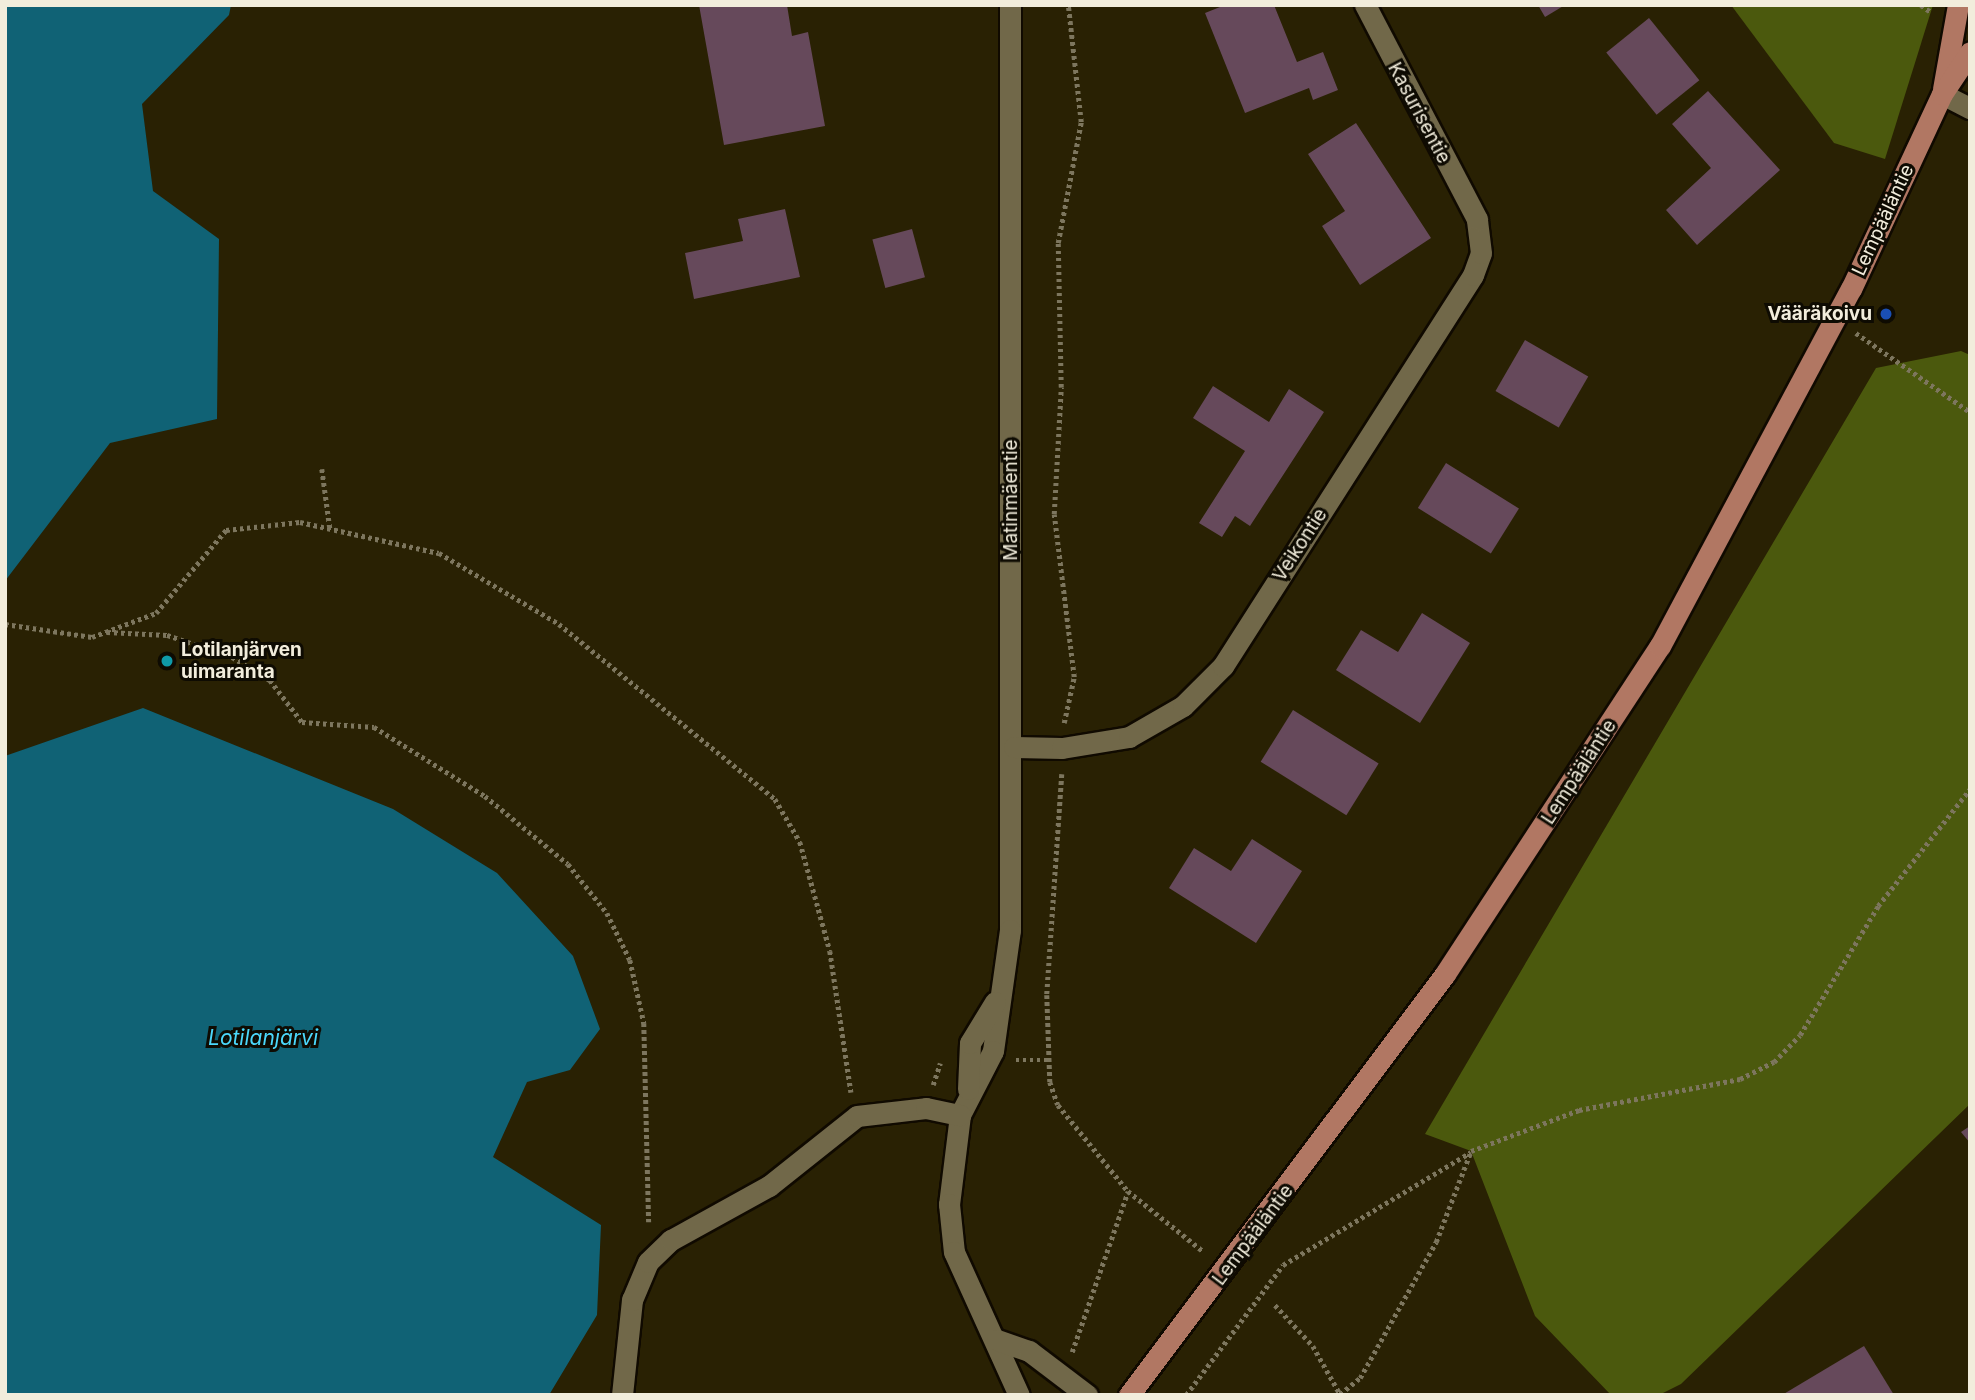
<!DOCTYPE html>
<html>
<head>
<meta charset="utf-8">
<style>
  body { margin:0 }
  #map { position:relative; width:1975px; height:1400px; overflow:hidden; background:#292103; font-family:Inter,sans-serif }
  div>[style] { position:absolute }
  .forest>* { inset:0; background:#4b590d }
  .water>* { inset:0; background:#106275 }
  .building>* { inset:0; background:#66495b; transform-origin:0 0 }
  .path>* { height:4.5px; margin-top:-2.25px; transform-origin:0; background:repeating-linear-gradient(90deg,#7d765e 0 3.5px,transparent 0 7px) }
  .roads { filter:drop-shadow(2px 0 #100a00) drop-shadow(-2px 0 #100a00) drop-shadow(0 2px #100a00) drop-shadow(0 -2px #100a00) }
  .minor>* { height:21px; margin:-10.5px; padding:0 10.5px; transform-origin:10.5px; border-radius:10.5px; background:#716849 }
  .major>* { height:21px; margin:-10.5px; padding:0 10.5px; transform-origin:10.5px; border-radius:10.5px; background:#b17763 }
  .dots>* { width:19px; height:19px; translate:-50% -50%; box-sizing:border-box; border:4px solid #0e0b02; border-radius:50% }
  span { translate:-50% -50%; white-space:nowrap; text-align:center; line-height:1.15; -webkit-text-stroke:6px #0e0b02; paint-order:stroke }
  .street-label { font-size:19px; color:#f2eddc }
  .poi-label { font-size:19px; color:#f2eddc; font-weight:700 }
  .right { translate:-100% -50%; text-align:right }
  .left { translate:0 -50%; text-align:left }
  .water-label { font-size:21px; color:#4bd8fb; font-style:italic }
  .frame { position:absolute; inset:0; border:7px solid #f2eddc; pointer-events:none }
</style>
</head>
<body>
<div id="map">
  <div class="forest">
    <i style="clip-path:polygon(1731px 5px,1933px 5px,1885px 159px,1834px 143px)"></i>
    <i style="clip-path:polygon(1961px 351px,1970px 355px,1970px 1104px,1681px 1384px,1659px 1395px,1611px 1395px,1535px 1316px,1471px 1151px,1425px 1134px,1876px 368px)"></i>
  </div>
  <div class="water">
    <i style="clip-path:polygon(5px 5px,231px 5px,229px 15px,142px 104px,153px 191px,219px 239px,217px 419px,110px 443px,5px 581px)"></i>
    <i style="clip-path:polygon(143px 708px,393px 809px,497px 873px,573px 956px,600px 1029px,570px 1070px,527px 1082px,493px 1157px,601px 1225px,597px 1315px,549px 1395px,5px 1395px,5px 756px)"></i>
  </div>
  <div class="building">
    <i style="clip-path:polygon(699px 5px,787px 5px,792px 36px,808px 32px,825px 126px,724px 145px)"></i>
    <i style="clip-path:polygon(1225px 5px,1274px 5px,1297px 62px,1323px 52px,1338px 90px,1313px 100px,1309px 88px,1245px 113px,1205px 13px)"></i>
    <i style="clip-path:polygon(1538px 5px,1565px 5px,1545px 17px)"></i>
    <i style="left:1649px;top:18px;width:80px;height:55px;rotate:51deg"></i>
    <i style="clip-path:polygon(1708px 91px,1780px 170px,1697px 245px,1666px 210px,1711px 168px,1672px 124px)"></i>
    <i style="clip-path:polygon(1356px 123px,1431px 238px,1360px 285px,1322px 226px,1345px 211px,1308px 154px)"></i>
    <i style="clip-path:polygon(785px 209px,800px 277px,694px 299px,685px 253px,743px 241px,738px 219px)"></i>
    <i style="left:912px;top:229px;width:50px;height:41px;rotate:75deg"></i>
    <i style="left:1525px;top:340px;width:73px;height:59px;rotate:30deg"></i>
    <i style="clip-path:polygon(1213px 386px,1269px 422px,1289px 389px,1324px 412px,1250px 526px,1235px 516px,1222px 537px,1199px 523px,1245px 451px,1193px 418px)"></i>
    <i style="left:1446px;top:463px;width:86px;height:53px;rotate:32deg"></i>
    <i style="clip-path:polygon(1422px 613px,1470px 643px,1420px 723px,1336px 670px,1361px 630px,1398px 652px)"></i>
    <i style="left:1293px;top:710px;width:101px;height:61px;rotate:32deg"></i>
    <i style="clip-path:polygon(1252px 839px,1302px 871px,1256px 943px,1169px 888px,1194px 848px,1231px 871px)"></i>
    <i style="clip-path:polygon(1970px 1126px,1970px 1143px,1961px 1132px)"></i>
    <i style="clip-path:polygon(1864px 1346px,1894px 1395px,1782px 1395px)"></i>
  </div>
  <div class="path">
    <i style="left:1921px;top:5px;width:12px;rotate:35deg"></i>
    <i style="left:1856px;top:333px;width:139px;rotate:34.7deg"></i>
    <i style="left:322px;top:469px;width:60px;rotate:82.3deg"></i>
    <i style="left:5px;top:624px;width:88px;rotate:8.5deg"></i>
    <i style="left:92px;top:637px;width:68px;rotate:-20.6deg"></i>
    <i style="left:156px;top:613px;width:109px;rotate:-49.9deg"></i>
    <i style="left:226px;top:530px;width:74px;rotate:-6.2deg"></i>
    <i style="left:300px;top:522px;width:142px;rotate:12.6deg"></i>
    <i style="left:439px;top:553px;width:139px;rotate:30.6deg"></i>
    <i style="left:559px;top:624px;width:278px;rotate:39deg"></i>
    <i style="left:775px;top:799px;width:50px;rotate:59.8deg"></i>
    <i style="left:800px;top:842px;width:113px;rotate:74.6deg"></i>
    <i style="left:830px;top:951px;width:143px;rotate:81.5deg"></i>
    <i style="left:107px;top:632px;width:60px;rotate:2.9deg"></i>
    <i style="left:167px;top:635px;width:69px;rotate:18.7deg"></i>
    <i style="left:232px;top:657px;width:44px;rotate:31.2deg"></i>
    <i style="left:270px;top:680px;width:53px;rotate:52.7deg"></i>
    <i style="left:302px;top:722px;width:72px;rotate:4deg"></i>
    <i style="left:374px;top:727px;width:131px;rotate:31.9deg"></i>
    <i style="left:485px;top:796px;width:107px;rotate:39.3deg"></i>
    <i style="left:568px;top:864px;width:63px;rotate:51.5deg"></i>
    <i style="left:607px;top:913px;width:52px;rotate:63.9deg"></i>
    <i style="left:630px;top:960px;width:65px;rotate:77.5deg"></i>
    <i style="left:644px;top:1023px;width:199px;rotate:88.6deg"></i>
    <i style="left:1064px;top:723px;width:47px;rotate:-77.7deg"></i>
    <i style="left:1074px;top:677px;width:164px;rotate:-97deg"></i>
    <i style="left:1054px;top:514px;width:127px;rotate:-86.8deg"></i>
    <i style="left:1061px;top:387px;width:144px;rotate:-91.2deg"></i>
    <i style="left:1058px;top:243px;width:123px;rotate:-79.2deg"></i>
    <i style="left:1081px;top:122px;width:118px;rotate:-96.3deg"></i>
    <i style="left:1062px;top:774px;width:222px;rotate:93.9deg"></i>
    <i style="left:1047px;top:995px;width:87px;rotate:88deg"></i>
    <i style="left:1050px;top:1082px;width:24px;rotate:71deg"></i>
    <i style="left:1058px;top:1105px;width:111px;rotate:50.9deg"></i>
    <i style="left:1128px;top:1191px;width:96px;rotate:38.7deg"></i>
    <i style="left:1016px;top:1060px;width:31px"></i>
    <i style="left:933px;top:1085px;width:23px;rotate:-72deg"></i>
    <i style="left:1275px;top:1305px;width:56px;rotate:47.2deg"></i>
    <i style="left:1313px;top:1346px;width:55px;rotate:60.6deg"></i>
    <i style="left:1072px;top:1352px;width:170px;rotate:-70.8deg"></i>
    <i style="left:1340px;top:1394px;width:26px;rotate:-39deg"></i>
    <i style="left:1360px;top:1378px;width:156px;rotate:-60.8deg"></i>
    <i style="left:1436px;top:1242px;width:97px;rotate:-69deg"></i>
    <i style="left:1471px;top:1151px;width:116px;rotate:-20.8deg"></i>
    <i style="left:1579px;top:1110px;width:164px;rotate:-10.9deg"></i>
    <i style="left:1740px;top:1079px;width:38px;rotate:-27deg"></i>
    <i style="left:1774px;top:1062px;width:37px;rotate:-46deg"></i>
    <i style="left:1800px;top:1035px;width:151px;rotate:-58.8deg"></i>
    <i style="left:1878px;top:906px;width:149px;rotate:-51.8deg"></i>
    <i style="left:1186px;top:1395px;width:162px;rotate:-53.3deg"></i>
    <i style="left:1283px;top:1265px;width:219px;rotate:-31deg"></i>
  </div>
  <div class="roads">
    <div class="minor">
      <i style="left:1010px;top:5px;width:925px;rotate:90deg"></i>
      <i style="left:1010px;top:930px;width:122px;rotate:98deg"></i>
      <i style="left:993px;top:1051px;width:72px;rotate:117.3deg"></i>
      <i style="left:960px;top:1115px;width:90px;rotate:97deg"></i>
      <i style="left:949px;top:1204px;width:48px;rotate:84.1deg"></i>
      <i style="left:954px;top:1252px;width:157px;rotate:65.6deg"></i>
      <i style="left:1942px;top:94px;width:31px;rotate:27deg"></i>
      <i style="left:1014px;top:747px;width:48px;rotate:1.2deg"></i>
      <i style="left:1062px;top:748px;width:68px;rotate:-9.3deg"></i>
      <i style="left:1129px;top:737px;width:62px;rotate:-29.9deg"></i>
      <i style="left:1183px;top:706px;width:57px;rotate:-45deg"></i>
      <i style="left:1223px;top:666px;width:464px;rotate:-57.4deg"></i>
      <i style="left:1473px;top:275px;width:23px;rotate:-70deg"></i>
      <i style="left:1481px;top:253px;width:34px;rotate:-97deg"></i>
      <i style="left:1477px;top:219px;width:242px;rotate:-117.6deg"></i>
      <i style="left:968px;top:1089px;width:46px;rotate:-87.5deg"></i>
      <i style="left:970px;top:1043px;width:48px;rotate:-58.6deg"></i>
      <i style="left:997px;top:1340px;width:34px;rotate:19deg"></i>
      <i style="left:1029px;top:1351px;width:73px;rotate:37.2deg"></i>
      <i style="left:622px;top:1395px;width:96px;rotate:-84deg"></i>
      <i style="left:632px;top:1300px;width:41px;rotate:-67.2deg"></i>
      <i style="left:648px;top:1262px;width:32px;rotate:-44deg"></i>
      <i style="left:671px;top:1240px;width:112px;rotate:-28.9deg"></i>
      <i style="left:769px;top:1186px;width:112px;rotate:-38.5deg"></i>
      <i style="left:857px;top:1116px;width:69px;rotate:-6.6deg"></i>
      <i style="left:926px;top:1108px;width:35px;rotate:12deg"></i>
    </div>
    <div class="major">
      <i style="left:1943px;top:89px;width:85px;rotate:-79.9deg"></i>
      <i style="left:1129px;top:1395px;width:526px;rotate:-53.11deg"></i>
      <i style="left:1445px;top:974px;width:392px;rotate:-56.8deg"></i>
      <i style="left:1660px;top:646px;width:405px;rotate:-61.9deg"></i>
      <i style="left:1851px;top:289px;width:215px;rotate:-65deg"></i>
      <i style="left:1942px;top:94px;width:50px;rotate:-56.3deg"></i>
    </div>
  </div>
  <div class="dots">
    <i style="left:1886px;top:314px;background:#1a4fb4"></i>
    <i style="left:167px;top:661px;background:#0f9aa8"></i>
  </div>
  <div class="street-label">
    <span style="left:1419px;top:113px;rotate:62deg">Kasurisentie</span>
    <span style="left:1883px;top:220px;rotate:-65deg">Lempääläntie</span>
    <span style="left:1011px;top:500px;rotate:-90deg">Matinmäentie</span>
    <span style="left:1300px;top:545px;rotate:-57deg">Veikontie</span>
    <span style="left:1579px;top:772px;rotate:-57deg">Lempääläntie</span>
    <span style="left:1253px;top:1235px;rotate:-53deg">Lempääläntie</span>
  </div>
  <div class="poi-label">
    <span class="right" style="left:1872px;top:314px">Vääräkoivu</span>
    <span class="left" style="left:181px;top:661px">Lotilanjärven<br>uimaranta</span>
  </div>
  <div class="water-label">
    <span style="left:263px;top:1038px">Lotilanjärvi</span>
  </div>
  <div class="frame"></div>
</div>
</body>
</html>
